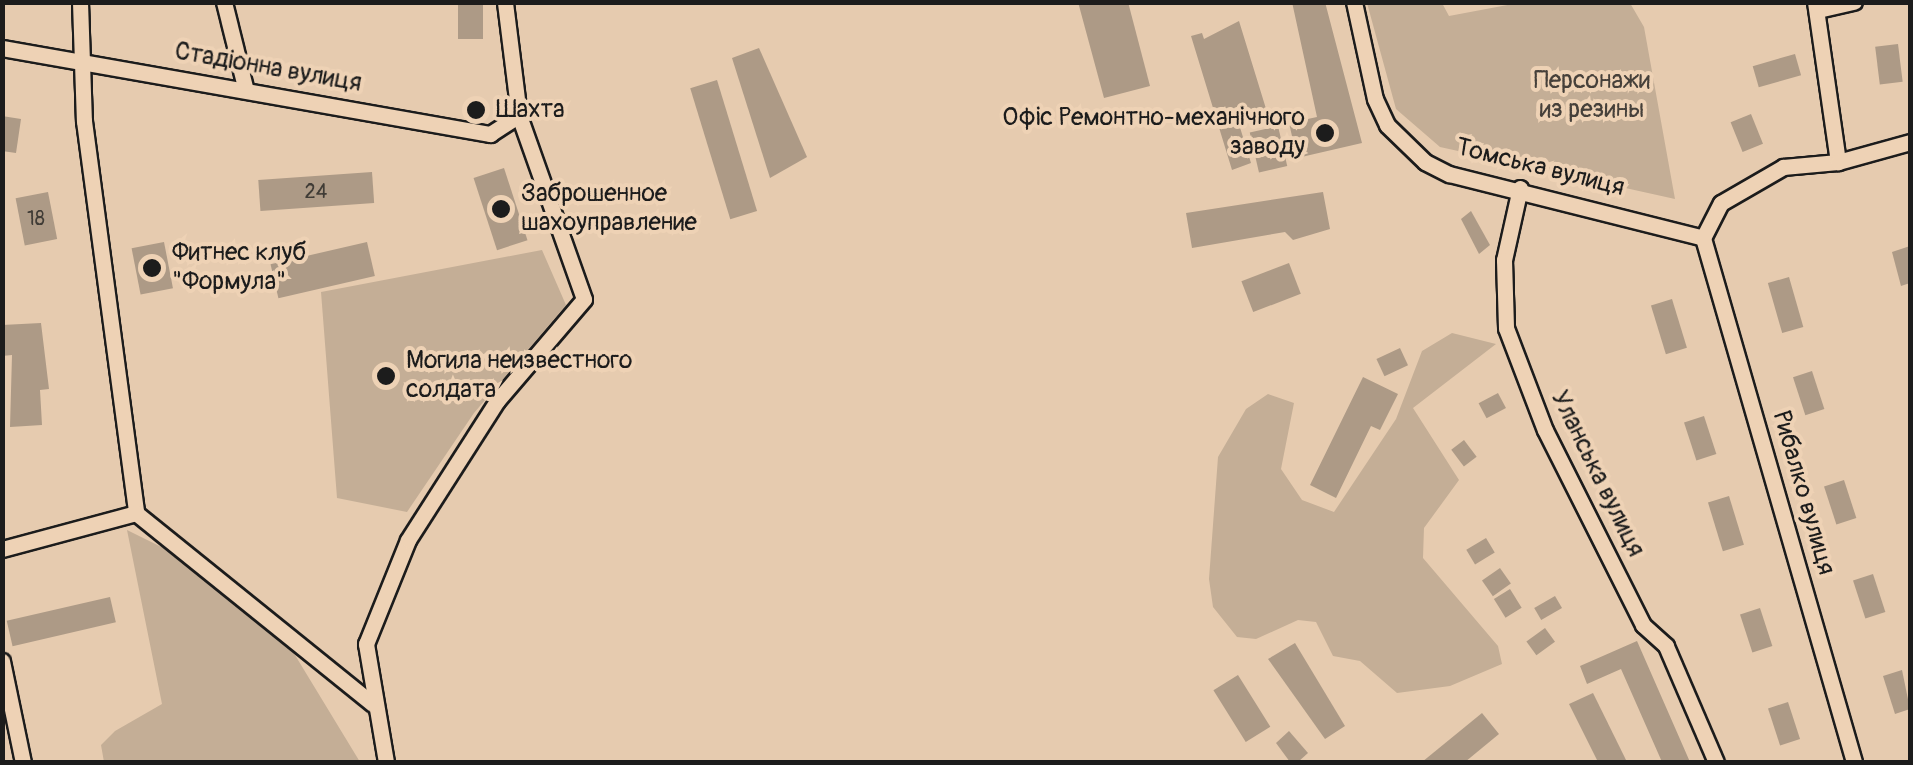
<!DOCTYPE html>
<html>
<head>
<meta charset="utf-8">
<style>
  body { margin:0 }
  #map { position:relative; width:1913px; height:765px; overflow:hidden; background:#e6cbaf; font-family:Pangolin,sans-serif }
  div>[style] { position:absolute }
  .green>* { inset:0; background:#c4ae96 }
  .building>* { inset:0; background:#ad9a86; transform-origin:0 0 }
  .roads { filter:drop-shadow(2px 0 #1c1c1c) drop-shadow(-2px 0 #1c1c1c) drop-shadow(0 2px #1c1c1c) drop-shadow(0 -2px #1c1c1c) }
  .minor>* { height:15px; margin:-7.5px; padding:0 7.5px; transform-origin:7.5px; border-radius:7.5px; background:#eed2b5 }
  .dots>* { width:28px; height:28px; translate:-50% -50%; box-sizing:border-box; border:5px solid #eed2b5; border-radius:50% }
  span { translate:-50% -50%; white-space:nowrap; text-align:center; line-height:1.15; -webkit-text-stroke:8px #eed2b5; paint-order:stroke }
  .number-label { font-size:20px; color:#403c36 }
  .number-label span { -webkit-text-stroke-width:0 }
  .street-label { font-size:25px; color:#1c1c1c }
  .park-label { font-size:25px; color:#46403a }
  .poi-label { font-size:25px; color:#1c1c1c }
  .left { translate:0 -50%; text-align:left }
  .right { translate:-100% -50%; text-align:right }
  .frame { position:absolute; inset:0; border:5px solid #1c1c1c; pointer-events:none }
</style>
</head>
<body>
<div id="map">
  <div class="green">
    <i style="clip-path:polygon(1367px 3px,1442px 3px,1449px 16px,1518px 3px,1630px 3px,1644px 27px,1675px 199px,1440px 147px,1396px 109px)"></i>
    <i style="clip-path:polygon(542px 250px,566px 305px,474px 413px,407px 512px,337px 498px,321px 292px)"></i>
    <i style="clip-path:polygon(1452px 333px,1496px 344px,1413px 408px,1459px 480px,1424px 528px,1423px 558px,1498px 646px,1502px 664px,1450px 686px,1397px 693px,1360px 661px,1333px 656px,1316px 622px,1298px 620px,1256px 639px,1237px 637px,1213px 607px,1209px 579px,1218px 457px,1246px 409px,1268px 394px,1294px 403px,1281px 469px,1302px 500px,1334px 512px,1396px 419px,1422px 351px)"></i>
    <i style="clip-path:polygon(127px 530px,218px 575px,281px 632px,360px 762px,104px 762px,101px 745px,115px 731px,162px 704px)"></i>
  </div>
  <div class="building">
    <i style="left:458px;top:2px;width:25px;height:37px"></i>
    <i style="clip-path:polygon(1078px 2px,1128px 2px,1150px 86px,1104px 98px)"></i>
    <i style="clip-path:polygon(1292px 2px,1325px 2px,1362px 143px,1297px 158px,1289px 123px,1317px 117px)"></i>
    <i style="clip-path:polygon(1239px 21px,1267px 112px,1238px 121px,1251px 163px,1232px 170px,1191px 36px,1202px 33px,1204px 39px)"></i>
    <i style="left:1898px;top:44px;width:38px;height:23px;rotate:83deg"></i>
    <i style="clip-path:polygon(759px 48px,807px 157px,770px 178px,732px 58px)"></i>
    <i style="left:1795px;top:54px;width:22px;height:44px;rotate:74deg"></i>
    <i style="left:717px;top:80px;width:137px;height:28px;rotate:73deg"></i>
    <i style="left:1751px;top:114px;width:32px;height:22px;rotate:68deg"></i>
    <i style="clip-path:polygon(2px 116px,21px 119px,16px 153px,2px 151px)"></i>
    <i style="left:1278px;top:126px;width:41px;height:29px;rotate:77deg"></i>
    <i style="left:504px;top:168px;width:76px;height:32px;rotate:72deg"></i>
    <i style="left:372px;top:172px;width:31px;height:114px;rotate:86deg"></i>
    <i style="left:48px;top:192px;width:48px;height:33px;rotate:79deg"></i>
    <i style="clip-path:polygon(1323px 192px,1330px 229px,1293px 240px,1285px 232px,1192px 248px,1186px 213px)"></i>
    <i style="clip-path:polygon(1471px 211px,1490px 245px,1479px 254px,1461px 219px)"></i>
    <i style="left:164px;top:242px;width:47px;height:33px;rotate:79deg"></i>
    <i style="left:367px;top:242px;width:35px;height:99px;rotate:77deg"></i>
    <i style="clip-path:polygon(1910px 246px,1910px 283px,1901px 286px,1892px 252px)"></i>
    <i style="left:1289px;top:263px;width:33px;height:51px;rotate:69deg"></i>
    <i style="left:1789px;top:277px;width:52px;height:22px;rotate:74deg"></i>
    <i style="left:1672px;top:299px;width:51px;height:22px;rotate:73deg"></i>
    <i style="clip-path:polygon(41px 323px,49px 389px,40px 390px,42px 425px,10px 427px,12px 355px,2px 356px,2px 325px)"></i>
    <i style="left:1400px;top:348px;width:19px;height:26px;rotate:65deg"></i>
    <i style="left:1812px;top:371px;width:40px;height:20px;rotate:72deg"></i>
    <i style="clip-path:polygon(1363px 377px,1398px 394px,1380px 430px,1371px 426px,1336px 498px,1310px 485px)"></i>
    <i style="left:1498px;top:393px;width:17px;height:22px;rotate:62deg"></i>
    <i style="left:1704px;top:416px;width:40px;height:21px;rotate:72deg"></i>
    <i style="left:1464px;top:440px;width:21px;height:16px;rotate:53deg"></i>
    <i style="left:1844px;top:480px;width:40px;height:21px;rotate:72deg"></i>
    <i style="left:1729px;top:496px;width:51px;height:22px;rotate:73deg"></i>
    <i style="left:1486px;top:538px;width:17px;height:23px;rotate:59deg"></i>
    <i style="left:1500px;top:568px;width:19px;height:22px;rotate:55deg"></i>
    <i style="left:1873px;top:574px;width:40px;height:21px;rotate:72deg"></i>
    <i style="left:1510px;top:589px;width:22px;height:19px;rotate:58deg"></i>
    <i style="left:1555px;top:596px;width:14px;height:24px;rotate:60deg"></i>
    <i style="left:110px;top:597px;width:26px;height:106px;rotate:77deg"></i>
    <i style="left:1760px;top:608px;width:40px;height:21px;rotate:72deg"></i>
    <i style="left:1545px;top:628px;width:17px;height:23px;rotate:54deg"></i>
    <i style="clip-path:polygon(1637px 641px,1690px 762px,1662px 762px,1621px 669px,1587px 684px,1580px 666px)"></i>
    <i style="clip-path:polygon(1295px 643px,1345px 726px,1325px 739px,1268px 659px)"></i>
    <i style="clip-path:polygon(1902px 670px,1910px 709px,1895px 714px,1883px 676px)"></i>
    <i style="left:1238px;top:675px;width:61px;height:29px;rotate:58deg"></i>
    <i style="clip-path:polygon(1593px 693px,1627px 762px,1598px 762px,1569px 704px)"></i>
    <i style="left:1788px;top:702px;width:39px;height:21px;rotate:72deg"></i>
    <i style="clip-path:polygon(1482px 713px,1499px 734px,1465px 762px,1422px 762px)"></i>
    <i style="clip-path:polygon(1289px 731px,1308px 753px,1298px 762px,1290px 762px,1276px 743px)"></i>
  </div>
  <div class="roads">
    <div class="minor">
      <i style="left:80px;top:2px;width:119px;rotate:88.1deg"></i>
      <i style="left:84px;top:121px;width:395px;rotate:82.4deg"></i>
      <i style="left:136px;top:513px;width:304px;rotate:38.9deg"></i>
      <i style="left:224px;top:2px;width:88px;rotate:76.1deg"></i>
      <i style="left:1354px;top:2px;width:99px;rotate:77.8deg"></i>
      <i style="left:1375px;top:99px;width:29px;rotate:65deg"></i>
      <i style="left:1387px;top:125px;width:53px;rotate:44.2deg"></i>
      <i style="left:1425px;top:162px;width:27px;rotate:27deg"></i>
      <i style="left:1449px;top:174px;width:262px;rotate:14.1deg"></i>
      <i style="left:1815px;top:2px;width:162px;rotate:81.8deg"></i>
      <i style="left:1818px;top:10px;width:37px;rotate:-13deg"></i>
      <i style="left:2px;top:48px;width:496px;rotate:10deg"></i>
      <i style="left:490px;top:134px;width:35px;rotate:-33deg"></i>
      <i style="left:1520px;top:188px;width:74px;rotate:102.5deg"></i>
      <i style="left:1504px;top:260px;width:68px;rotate:88.3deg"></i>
      <i style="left:1506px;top:328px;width:109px;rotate:69.1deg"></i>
      <i style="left:1545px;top:430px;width:218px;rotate:63.3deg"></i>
      <i style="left:1643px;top:625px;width:31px;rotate:42deg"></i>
      <i style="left:1666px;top:646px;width:126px;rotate:66.7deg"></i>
      <i style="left:1703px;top:238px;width:545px;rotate:73.92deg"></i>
      <i style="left:1703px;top:238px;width:39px;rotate:-63deg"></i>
      <i style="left:1721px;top:203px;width:72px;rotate:-30.1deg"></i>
      <i style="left:1783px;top:167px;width:55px;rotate:-5.2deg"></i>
      <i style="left:1838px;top:162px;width:75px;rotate:-15.5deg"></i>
      <i style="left:2px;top:549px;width:139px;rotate:-15deg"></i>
      <i style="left:2px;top:661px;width:103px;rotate:78.3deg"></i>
      <i style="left:386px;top:762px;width:120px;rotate:-99.6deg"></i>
      <i style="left:366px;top:644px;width:112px;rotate:-68deg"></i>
      <i style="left:408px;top:540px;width:165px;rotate:-57.4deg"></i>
      <i style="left:497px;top:401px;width:134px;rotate:-49.5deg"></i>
      <i style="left:584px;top:299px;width:195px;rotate:-109.5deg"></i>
      <i style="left:519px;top:115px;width:114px;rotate:-97.1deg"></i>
    </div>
  </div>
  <div class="dots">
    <i style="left:476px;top:110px;background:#1c1c1c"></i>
    <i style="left:1325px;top:133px;background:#1c1c1c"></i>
    <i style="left:501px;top:209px;background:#1c1c1c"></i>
    <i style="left:152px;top:268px;background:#1c1c1c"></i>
    <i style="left:386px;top:376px;background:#1c1c1c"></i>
  </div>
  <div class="number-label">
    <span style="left:316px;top:191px">24</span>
    <span style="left:36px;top:218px">18</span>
  </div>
  <div class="street-label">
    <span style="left:268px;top:68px;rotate:10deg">Стадіонна вулиця</span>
    <span style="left:1540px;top:168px;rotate:14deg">Томська вулиця</span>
    <span style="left:1597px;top:474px;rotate:64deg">Уланська вулиця</span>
    <span style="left:1803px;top:493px;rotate:74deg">Рибалко вулиця</span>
  </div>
  <div class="park-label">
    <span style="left:1592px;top:96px">Персонажи<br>из резины</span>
  </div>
  <div class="poi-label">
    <span class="left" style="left:496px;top:110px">Шахта</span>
    <span class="right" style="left:1305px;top:133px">Офіс Ремонтно-механічного<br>заводу</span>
    <span class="left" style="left:521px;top:209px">Заброшенное<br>шахоуправление</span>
    <span class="left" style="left:172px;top:268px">Фитнес клуб<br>"Формула"</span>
    <span class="left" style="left:406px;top:376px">Могила неизвестного<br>солдата</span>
  </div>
  <div class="frame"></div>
</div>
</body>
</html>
